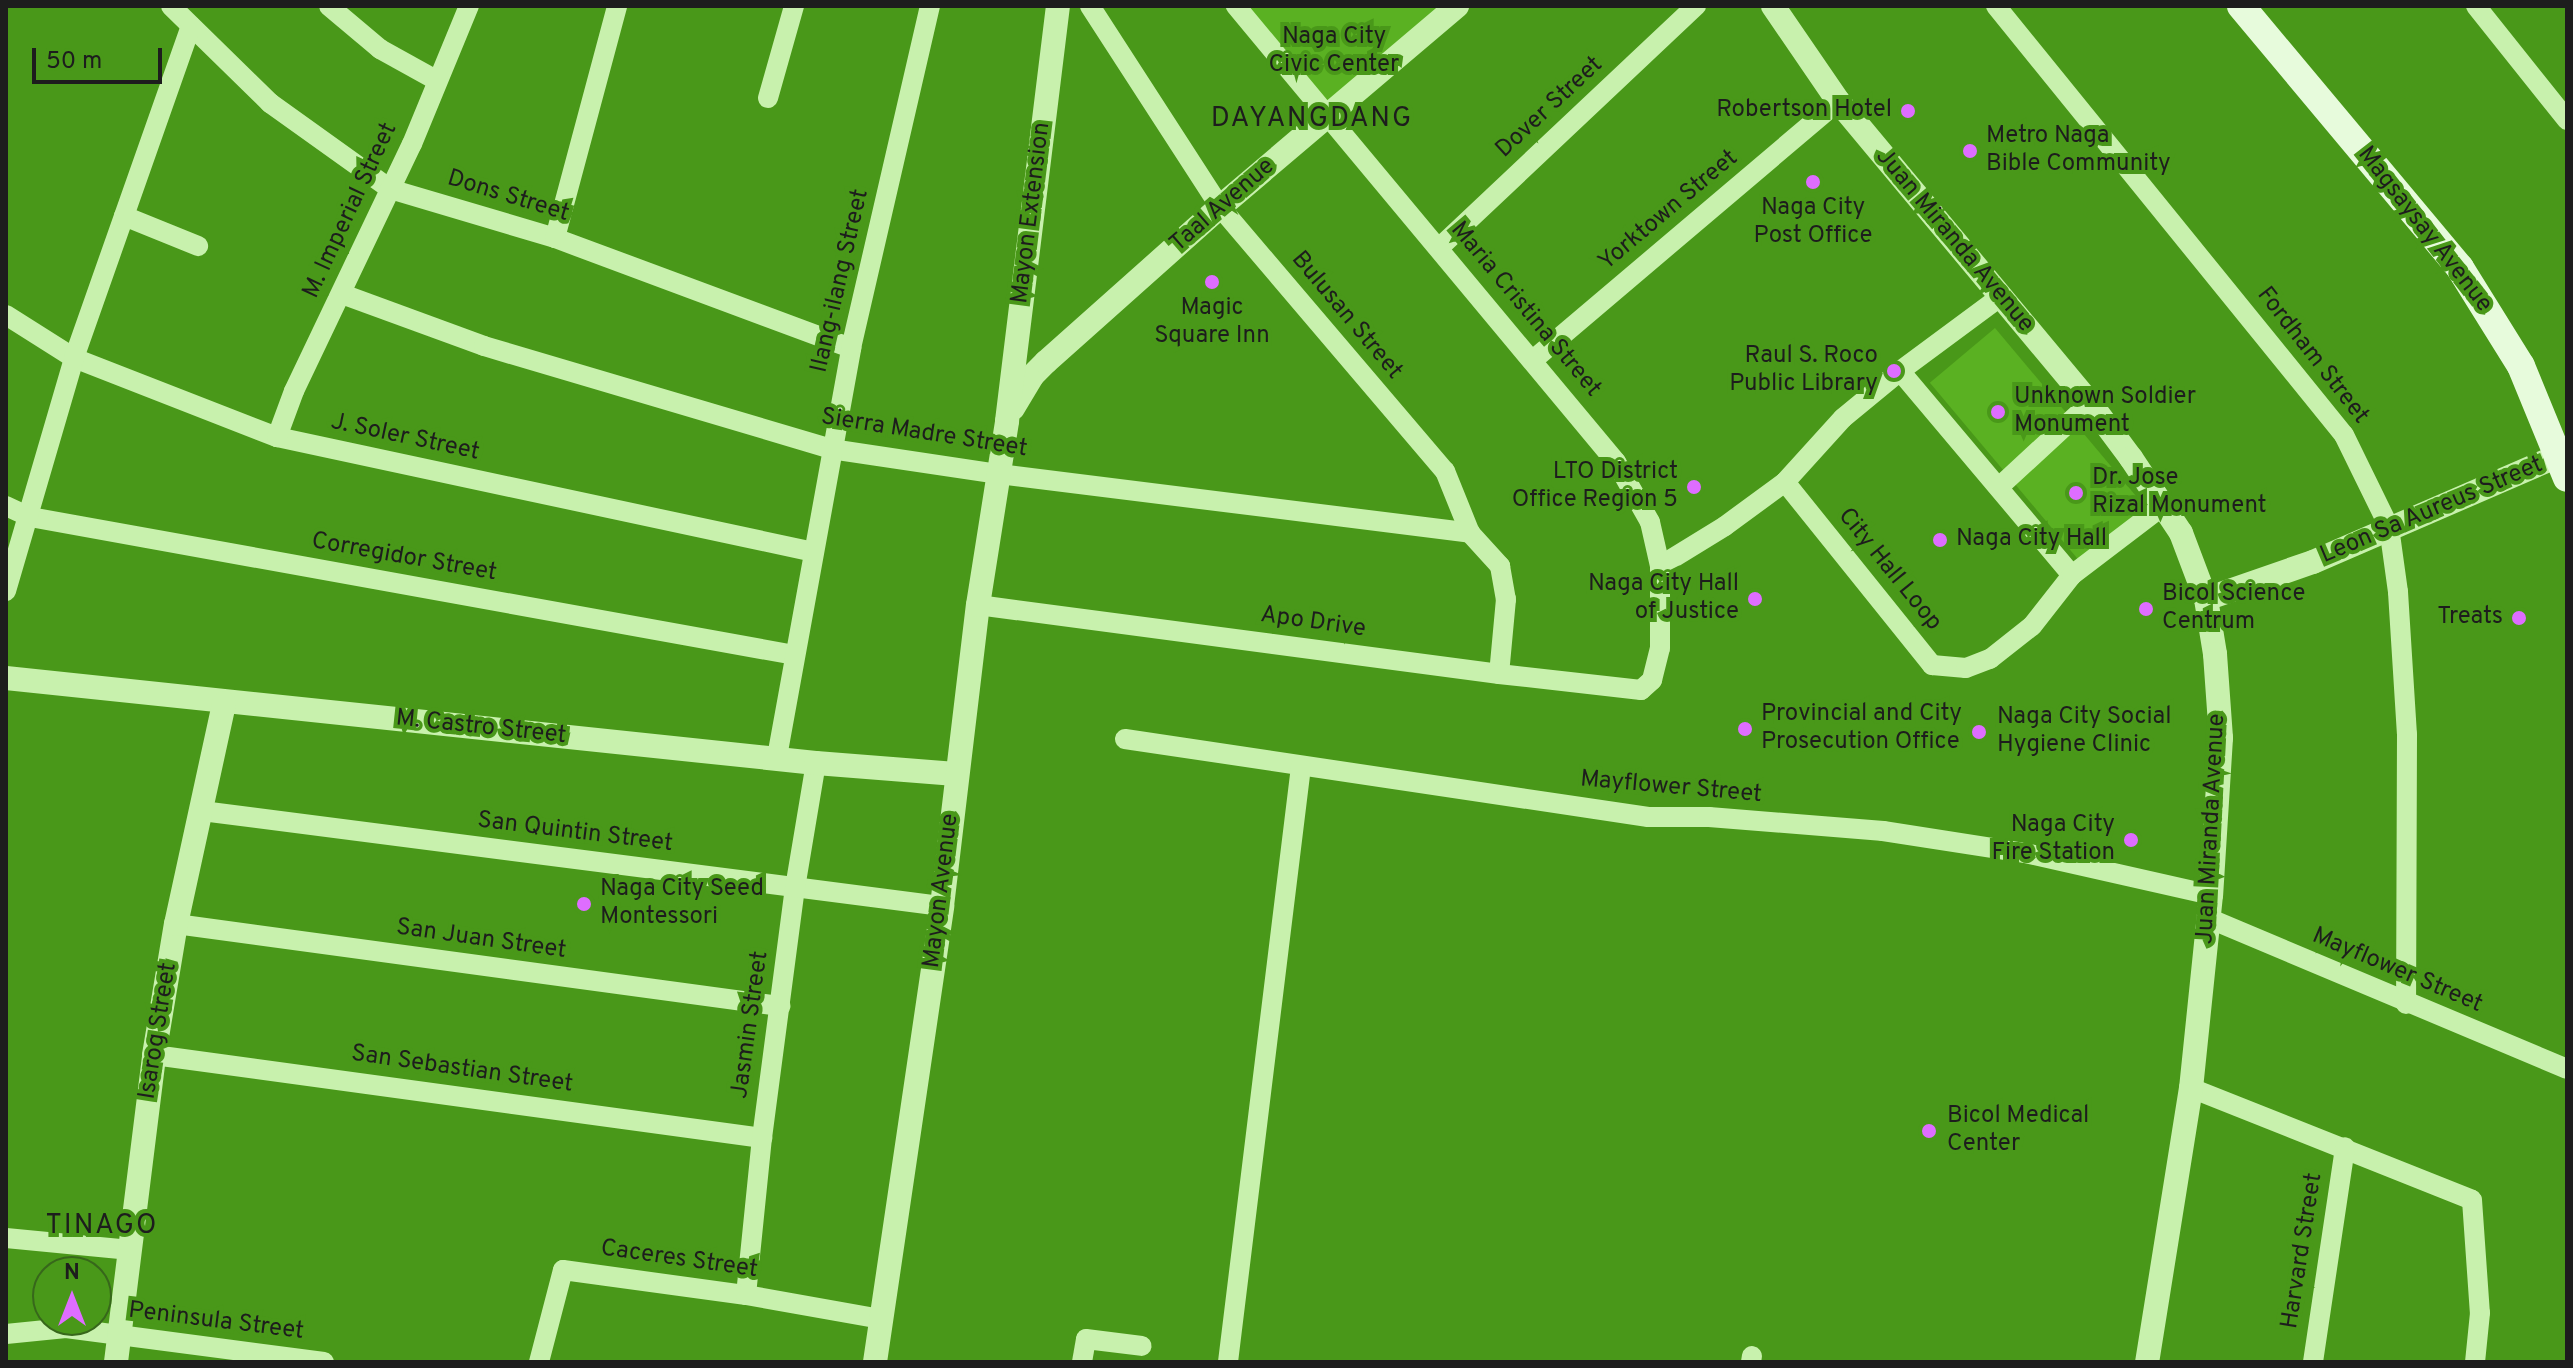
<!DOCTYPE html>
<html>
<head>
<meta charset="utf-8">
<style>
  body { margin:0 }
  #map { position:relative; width:2573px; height:1368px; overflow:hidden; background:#499819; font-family:Overpass,sans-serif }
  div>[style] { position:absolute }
  .green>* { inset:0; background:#5ab122; transform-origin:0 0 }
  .minor>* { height:20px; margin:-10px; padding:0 10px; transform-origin:10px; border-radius:10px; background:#c8f1ad }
  .tertiary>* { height:24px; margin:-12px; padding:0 12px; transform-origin:12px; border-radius:12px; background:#c8f1ad }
  .secondary>* { height:28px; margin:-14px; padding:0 14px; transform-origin:14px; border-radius:14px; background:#e7fbdc }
  .dots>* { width:22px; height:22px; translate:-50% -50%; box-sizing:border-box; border:4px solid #499819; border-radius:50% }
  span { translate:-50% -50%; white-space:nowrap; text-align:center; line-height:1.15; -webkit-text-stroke:8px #499819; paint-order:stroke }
  .park-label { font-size:24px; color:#1c1d1b }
  .street-label { font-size:24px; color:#1d1d1d }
  .poi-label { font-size:24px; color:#1d1d1d }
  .right { translate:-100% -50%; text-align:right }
  .left { translate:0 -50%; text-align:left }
  .quarter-label { font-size:28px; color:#1d1d1d; letter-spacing:2px }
  .frame { position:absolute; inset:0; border:8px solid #1d1d1d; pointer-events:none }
  .north { position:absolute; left:32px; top:1256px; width:80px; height:80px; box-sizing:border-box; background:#499819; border:2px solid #37671b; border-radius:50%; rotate:0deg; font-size:22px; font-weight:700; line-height:32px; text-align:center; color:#1d1d1d }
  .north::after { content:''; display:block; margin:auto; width:28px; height:36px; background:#de6dff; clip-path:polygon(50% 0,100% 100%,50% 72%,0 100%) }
  .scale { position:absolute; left:32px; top:48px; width:130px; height:36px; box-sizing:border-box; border:4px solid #1d1d1d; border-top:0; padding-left:10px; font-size:24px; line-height:28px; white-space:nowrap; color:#1d1d1d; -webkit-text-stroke:6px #499819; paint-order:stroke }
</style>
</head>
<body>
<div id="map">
  <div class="green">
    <i style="clip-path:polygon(1237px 6px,1457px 6px,1328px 116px)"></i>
    <i style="left:1995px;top:328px;width:233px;height:85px;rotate:50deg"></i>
  </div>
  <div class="minor">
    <i style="left:171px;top:6px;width:139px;rotate:44.4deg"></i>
    <i style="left:270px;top:103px;width:148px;rotate:35.6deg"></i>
    <i style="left:390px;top:189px;width:172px;rotate:16.5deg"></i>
    <i style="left:555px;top:238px;width:316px;rotate:20.4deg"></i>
    <i style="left:329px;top:6px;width:67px;rotate:40.1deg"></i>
    <i style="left:380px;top:49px;width:64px;rotate:29deg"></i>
    <i style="left:1090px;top:6px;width:239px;rotate:57.1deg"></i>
    <i style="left:1220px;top:207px;width:347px;rotate:49.6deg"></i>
    <i style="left:1445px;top:471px;width:67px;rotate:68deg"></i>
    <i style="left:1470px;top:533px;width:45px;rotate:47.7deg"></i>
    <i style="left:1500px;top:566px;width:34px;rotate:80deg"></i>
    <i style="left:1506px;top:599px;width:75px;rotate:95.3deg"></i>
    <i style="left:1996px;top:6px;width:552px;rotate:50.95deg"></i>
    <i style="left:2344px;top:435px;width:102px;rotate:63.9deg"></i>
    <i style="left:2389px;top:527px;width:66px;rotate:82.1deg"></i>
    <i style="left:2398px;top:592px;width:142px;rotate:86.4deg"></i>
    <i style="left:2407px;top:734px;width:270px;rotate:90.2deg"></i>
    <i style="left:2476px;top:6px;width:146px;rotate:51.4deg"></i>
    <i style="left:768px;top:98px;width:96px;rotate:-74.2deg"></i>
    <i style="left:124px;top:216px;width:80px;rotate:22.1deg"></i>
    <i style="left:555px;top:238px;width:240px;rotate:-75deg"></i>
    <i style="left:1440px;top:247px;width:352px;rotate:-43.3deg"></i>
    <i style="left:342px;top:294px;width:151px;rotate:20.1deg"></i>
    <i style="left:484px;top:346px;width:362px;rotate:16.5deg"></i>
    <i style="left:831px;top:449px;width:170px;rotate:8.5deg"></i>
    <i style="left:999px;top:474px;width:475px;rotate:7.1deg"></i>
    <i style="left:2000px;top:297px;width:124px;rotate:143.5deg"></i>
    <i style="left:1900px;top:371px;width:267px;rotate:49.9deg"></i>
    <i style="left:6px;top:315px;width:80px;rotate:32.3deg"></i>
    <i style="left:74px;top:358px;width:218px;rotate:21.3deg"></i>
    <i style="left:277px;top:437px;width:549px;rotate:12.09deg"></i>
    <i style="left:1533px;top:360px;width:400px;rotate:-40.3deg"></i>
    <i style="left:277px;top:437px;width:49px;rotate:-69.7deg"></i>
    <i style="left:294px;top:391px;width:274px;rotate:-64.5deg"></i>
    <i style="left:412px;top:144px;width:149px;rotate:-67.6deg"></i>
    <i style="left:1785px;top:482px;width:235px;rotate:51.2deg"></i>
    <i style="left:1932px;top:665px;width:34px;rotate:5deg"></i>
    <i style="left:1966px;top:668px;width:26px;rotate:-21deg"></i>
    <i style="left:1990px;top:659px;width:53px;rotate:-38.2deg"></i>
    <i style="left:2032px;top:626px;width:65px;rotate:-51.9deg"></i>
    <i style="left:2072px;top:575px;width:116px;rotate:-37.3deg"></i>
    <i style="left:1999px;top:487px;width:124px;rotate:-42.7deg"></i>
    <i style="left:6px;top:506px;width:26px;rotate:25deg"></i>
    <i style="left:30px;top:517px;width:777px;rotate:10.23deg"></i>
    <i style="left:1660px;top:566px;width:76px;rotate:-31.6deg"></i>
    <i style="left:1725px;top:526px;width:74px;rotate:-36.3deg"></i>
    <i style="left:1785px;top:482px;width:86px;rotate:-47.8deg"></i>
    <i style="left:1843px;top:418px;width:74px;rotate:-39.5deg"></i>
    <i style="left:6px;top:591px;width:243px;rotate:-73.7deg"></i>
    <i style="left:74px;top:358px;width:352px;rotate:-70.6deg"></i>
    <i style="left:978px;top:605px;width:526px;rotate:7.54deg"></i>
    <i style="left:1499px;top:674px;width:143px;rotate:6.4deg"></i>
    <i style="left:1641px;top:690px;width:15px;rotate:-42deg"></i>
    <i style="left:1652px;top:680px;width:33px;rotate:-76deg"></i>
    <i style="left:1660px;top:648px;width:82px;rotate:-90deg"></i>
    <i style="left:1660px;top:566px;width:45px;rotate:-102.8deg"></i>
    <i style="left:1650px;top:522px;width:69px;rotate:-119.5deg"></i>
    <i style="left:1616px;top:462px;width:594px;rotate:-129.81deg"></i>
    <i style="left:1125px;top:739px;width:529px;rotate:8.48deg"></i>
    <i style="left:1648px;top:817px;width:61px"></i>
    <i style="left:1709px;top:817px;width:175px;rotate:4.6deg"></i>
    <i style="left:1883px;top:831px;width:144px;rotate:8.8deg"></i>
    <i style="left:2025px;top:853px;width:191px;rotate:12.7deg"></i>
    <i style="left:777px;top:757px;width:416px;rotate:-79.7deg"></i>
    <i style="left:851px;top:348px;width:351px;rotate:-77deg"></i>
    <i style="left:202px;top:811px;width:746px;rotate:7.32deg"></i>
    <i style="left:2208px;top:918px;width:389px;rotate:22.8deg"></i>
    <i style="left:176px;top:924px;width:610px;rotate:7.73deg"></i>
    <i style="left:154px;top:1055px;width:614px;rotate:7.77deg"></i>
    <i style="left:2191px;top:1088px;width:302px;rotate:21.7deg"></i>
    <i style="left:2472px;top:1200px;width:113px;rotate:86deg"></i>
    <i style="left:2480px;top:1313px;width:49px;rotate:95.8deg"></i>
    <i style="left:6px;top:1238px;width:125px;rotate:5.5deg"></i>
    <i style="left:746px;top:1295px;width:158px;rotate:-84.2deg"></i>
    <i style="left:762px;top:1138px;width:252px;rotate:-82.5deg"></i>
    <i style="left:795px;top:888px;width:127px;rotate:-80.5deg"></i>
    <i style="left:6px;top:1334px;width:60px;rotate:-5.7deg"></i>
    <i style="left:66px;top:1328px;width:260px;rotate:7.5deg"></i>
    <i style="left:539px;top:1362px;width:95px;rotate:-75.4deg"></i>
    <i style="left:563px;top:1270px;width:185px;rotate:7.8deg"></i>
    <i style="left:746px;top:1295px;width:137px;rotate:10.1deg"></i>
    <i style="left:1082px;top:1362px;width:23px;rotate:-80deg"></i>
    <i style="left:1086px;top:1339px;width:56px;rotate:7.1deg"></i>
    <i style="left:1228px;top:1362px;width:599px;rotate:-83.01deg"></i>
    <i style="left:1751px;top:1362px;width:6px;rotate:-81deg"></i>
    <i style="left:2313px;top:1362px;width:217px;rotate:-81.5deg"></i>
  </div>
  <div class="tertiary">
    <i style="left:1773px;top:6px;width:115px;rotate:55.6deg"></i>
    <i style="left:1838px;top:101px;width:393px;rotate:50.2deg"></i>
    <i style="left:2090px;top:403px;width:69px;rotate:53.3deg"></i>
    <i style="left:2131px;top:458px;width:90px;rotate:56.3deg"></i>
    <i style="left:2181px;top:533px;width:71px;rotate:69.3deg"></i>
    <i style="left:2206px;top:599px;width:56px;rotate:80.7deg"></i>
    <i style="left:2215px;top:654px;width:84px;rotate:85.9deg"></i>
    <i style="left:2221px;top:738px;width:157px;rotate:93.6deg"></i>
    <i style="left:2211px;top:895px;width:194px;rotate:95.9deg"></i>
    <i style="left:2191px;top:1088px;width:278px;rotate:99.1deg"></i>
    <i style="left:1013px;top:408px;width:37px;rotate:-59deg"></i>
    <i style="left:1032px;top:376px;width:20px;rotate:-45deg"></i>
    <i style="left:1046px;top:362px;width:233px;rotate:-41.7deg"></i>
    <i style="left:1220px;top:207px;width:311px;rotate:-40.3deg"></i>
    <i style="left:2206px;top:599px;width:113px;rotate:-19.1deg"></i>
    <i style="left:2313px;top:562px;width:277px;rotate:-23.4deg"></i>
    <i style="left:6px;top:678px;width:814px;rotate:5.99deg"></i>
    <i style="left:816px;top:763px;width:140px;rotate:4.5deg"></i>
    <i style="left:116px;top:1362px;width:309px;rotate:-82.9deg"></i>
    <i style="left:154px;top:1055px;width:133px;rotate:-80.5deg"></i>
    <i style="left:176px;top:924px;width:226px;rotate:-77.7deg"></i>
    <i style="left:875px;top:1362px;width:461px;rotate:-81.6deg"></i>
    <i style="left:942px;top:906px;width:303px;rotate:-83.2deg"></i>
    <i style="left:978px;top:605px;width:186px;rotate:-81deg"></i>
    <i style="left:1007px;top:421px;width:418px;rotate:-83deg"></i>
  </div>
  <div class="secondary">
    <i style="left:2241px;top:6px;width:341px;rotate:50.1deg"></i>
    <i style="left:2460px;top:268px;width:115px;rotate:58.1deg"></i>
    <i style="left:2521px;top:366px;width:121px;rotate:67.7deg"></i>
  </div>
  <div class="dots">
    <i style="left:1908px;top:111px;background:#de6dff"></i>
    <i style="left:1970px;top:151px;background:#de6dff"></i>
    <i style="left:1813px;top:182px;background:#de6dff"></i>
    <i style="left:1212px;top:282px;background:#de6dff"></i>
    <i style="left:1894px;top:371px;background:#de6dff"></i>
    <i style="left:1998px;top:412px;background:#de6dff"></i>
    <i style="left:1694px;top:487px;background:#de6dff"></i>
    <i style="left:2076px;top:493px;background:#de6dff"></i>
    <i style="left:1940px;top:540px;background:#de6dff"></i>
    <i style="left:1755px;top:599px;background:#de6dff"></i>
    <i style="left:2146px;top:609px;background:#de6dff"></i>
    <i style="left:2519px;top:618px;background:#de6dff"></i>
    <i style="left:1745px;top:729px;background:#de6dff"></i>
    <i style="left:1979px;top:732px;background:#de6dff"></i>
    <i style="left:2131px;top:840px;background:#de6dff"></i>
    <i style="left:584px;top:904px;background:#de6dff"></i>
    <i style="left:1929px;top:1131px;background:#de6dff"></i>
  </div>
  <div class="park-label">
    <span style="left:1334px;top:52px">Naga City<br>Civic Center</span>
  </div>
  <div class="street-label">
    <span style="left:1550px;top:108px;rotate:-43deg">Dover Street</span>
    <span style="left:508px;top:197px;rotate:17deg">Dons Street</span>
    <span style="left:1223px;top:206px;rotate:-41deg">Taal Avenue</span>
    <span style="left:351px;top:211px;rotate:-65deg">M. Imperial Street</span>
    <span style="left:1669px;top:211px;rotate:-40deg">Yorktown Street</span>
    <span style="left:1032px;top:213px;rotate:-83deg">Mayon Extension</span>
    <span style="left:2424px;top:230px;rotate:52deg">Magsaysay Avenue</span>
    <span style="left:1954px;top:241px;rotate:50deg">Juan Miranda Avenue</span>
    <span style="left:841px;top:281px;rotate:-77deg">Ilang-ilang Street</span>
    <span style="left:1525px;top:310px;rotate:50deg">Maria Cristina Street</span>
    <span style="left:1346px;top:316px;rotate:50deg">Bulusan Street</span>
    <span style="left:2312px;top:356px;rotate:52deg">Fordham Street</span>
    <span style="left:924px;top:434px;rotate:9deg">Sierra Madre Street</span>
    <span style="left:405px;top:438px;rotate:12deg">J. Soler Street</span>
    <span style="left:2432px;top:511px;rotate:-23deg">Leon Sa Aureus Street</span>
    <span style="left:404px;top:558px;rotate:10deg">Corregidor Street</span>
    <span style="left:1889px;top:570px;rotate:51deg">City Hall Loop</span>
    <span style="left:1313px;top:623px;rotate:8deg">Apo Drive</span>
    <span style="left:481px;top:728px;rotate:6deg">M. Castro Street</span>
    <span style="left:1671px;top:788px;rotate:5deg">Mayflower Street</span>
    <span style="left:2212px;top:829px;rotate:-87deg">Juan Miranda Avenue</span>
    <span style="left:575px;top:833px;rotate:7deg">San Quintin Street</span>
    <span style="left:942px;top:891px;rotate:-83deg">Mayon Avenue</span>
    <span style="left:481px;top:940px;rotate:8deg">San Juan Street</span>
    <span style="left:2397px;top:971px;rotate:23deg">Mayflower Street</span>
    <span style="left:751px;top:1025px;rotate:-82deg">Jasmin Street</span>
    <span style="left:159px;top:1031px;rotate:-81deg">Isarog Street</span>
    <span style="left:462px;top:1070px;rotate:8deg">San Sebastian Street</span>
    <span style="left:2303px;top:1251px;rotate:-81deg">Harvard Street</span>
    <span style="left:679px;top:1260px;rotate:8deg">Caceres Street</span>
    <span style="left:216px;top:1322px;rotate:7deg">Peninsula Street</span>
  </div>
  <div class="poi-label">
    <span class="right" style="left:1892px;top:111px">Robertson Hotel</span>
    <span class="left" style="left:1986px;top:151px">Metro Naga<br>Bible Community</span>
    <span style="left:1813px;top:223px">Naga City<br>Post Office</span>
    <span style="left:1212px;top:323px">Magic<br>Square Inn</span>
    <span class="right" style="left:1878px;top:371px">Raul S. Roco<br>Public Library</span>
    <span class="left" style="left:2014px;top:412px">Unknown Soldier<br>Monument</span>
    <span class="right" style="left:1678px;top:487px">LTO District<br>Office Region 5</span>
    <span class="left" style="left:2092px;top:493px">Dr. Jose<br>Rizal Monument</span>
    <span class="left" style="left:1956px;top:540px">Naga City Hall</span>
    <span class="right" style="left:1739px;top:599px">Naga City Hall<br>of Justice</span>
    <span class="left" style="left:2162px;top:609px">Bicol Science<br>Centrum</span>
    <span class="right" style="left:2503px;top:618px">Treats</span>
    <span class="left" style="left:1761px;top:729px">Provincial and City<br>Prosecution Office</span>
    <span class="left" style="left:1997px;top:732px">Naga City Social<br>Hygiene Clinic</span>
    <span class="right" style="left:2115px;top:840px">Naga City<br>Fire Station</span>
    <span class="left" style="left:600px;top:904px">Naga City Seed<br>Montessori</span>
    <span class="left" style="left:1947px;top:1131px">Bicol Medical<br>Center</span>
  </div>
  <div class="quarter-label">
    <span style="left:1312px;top:119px">DAYANGDANG</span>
    <span style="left:102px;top:1226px">TINAGO</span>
  </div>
  <div class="frame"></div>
  <div class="north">N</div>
  <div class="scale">50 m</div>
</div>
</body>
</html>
